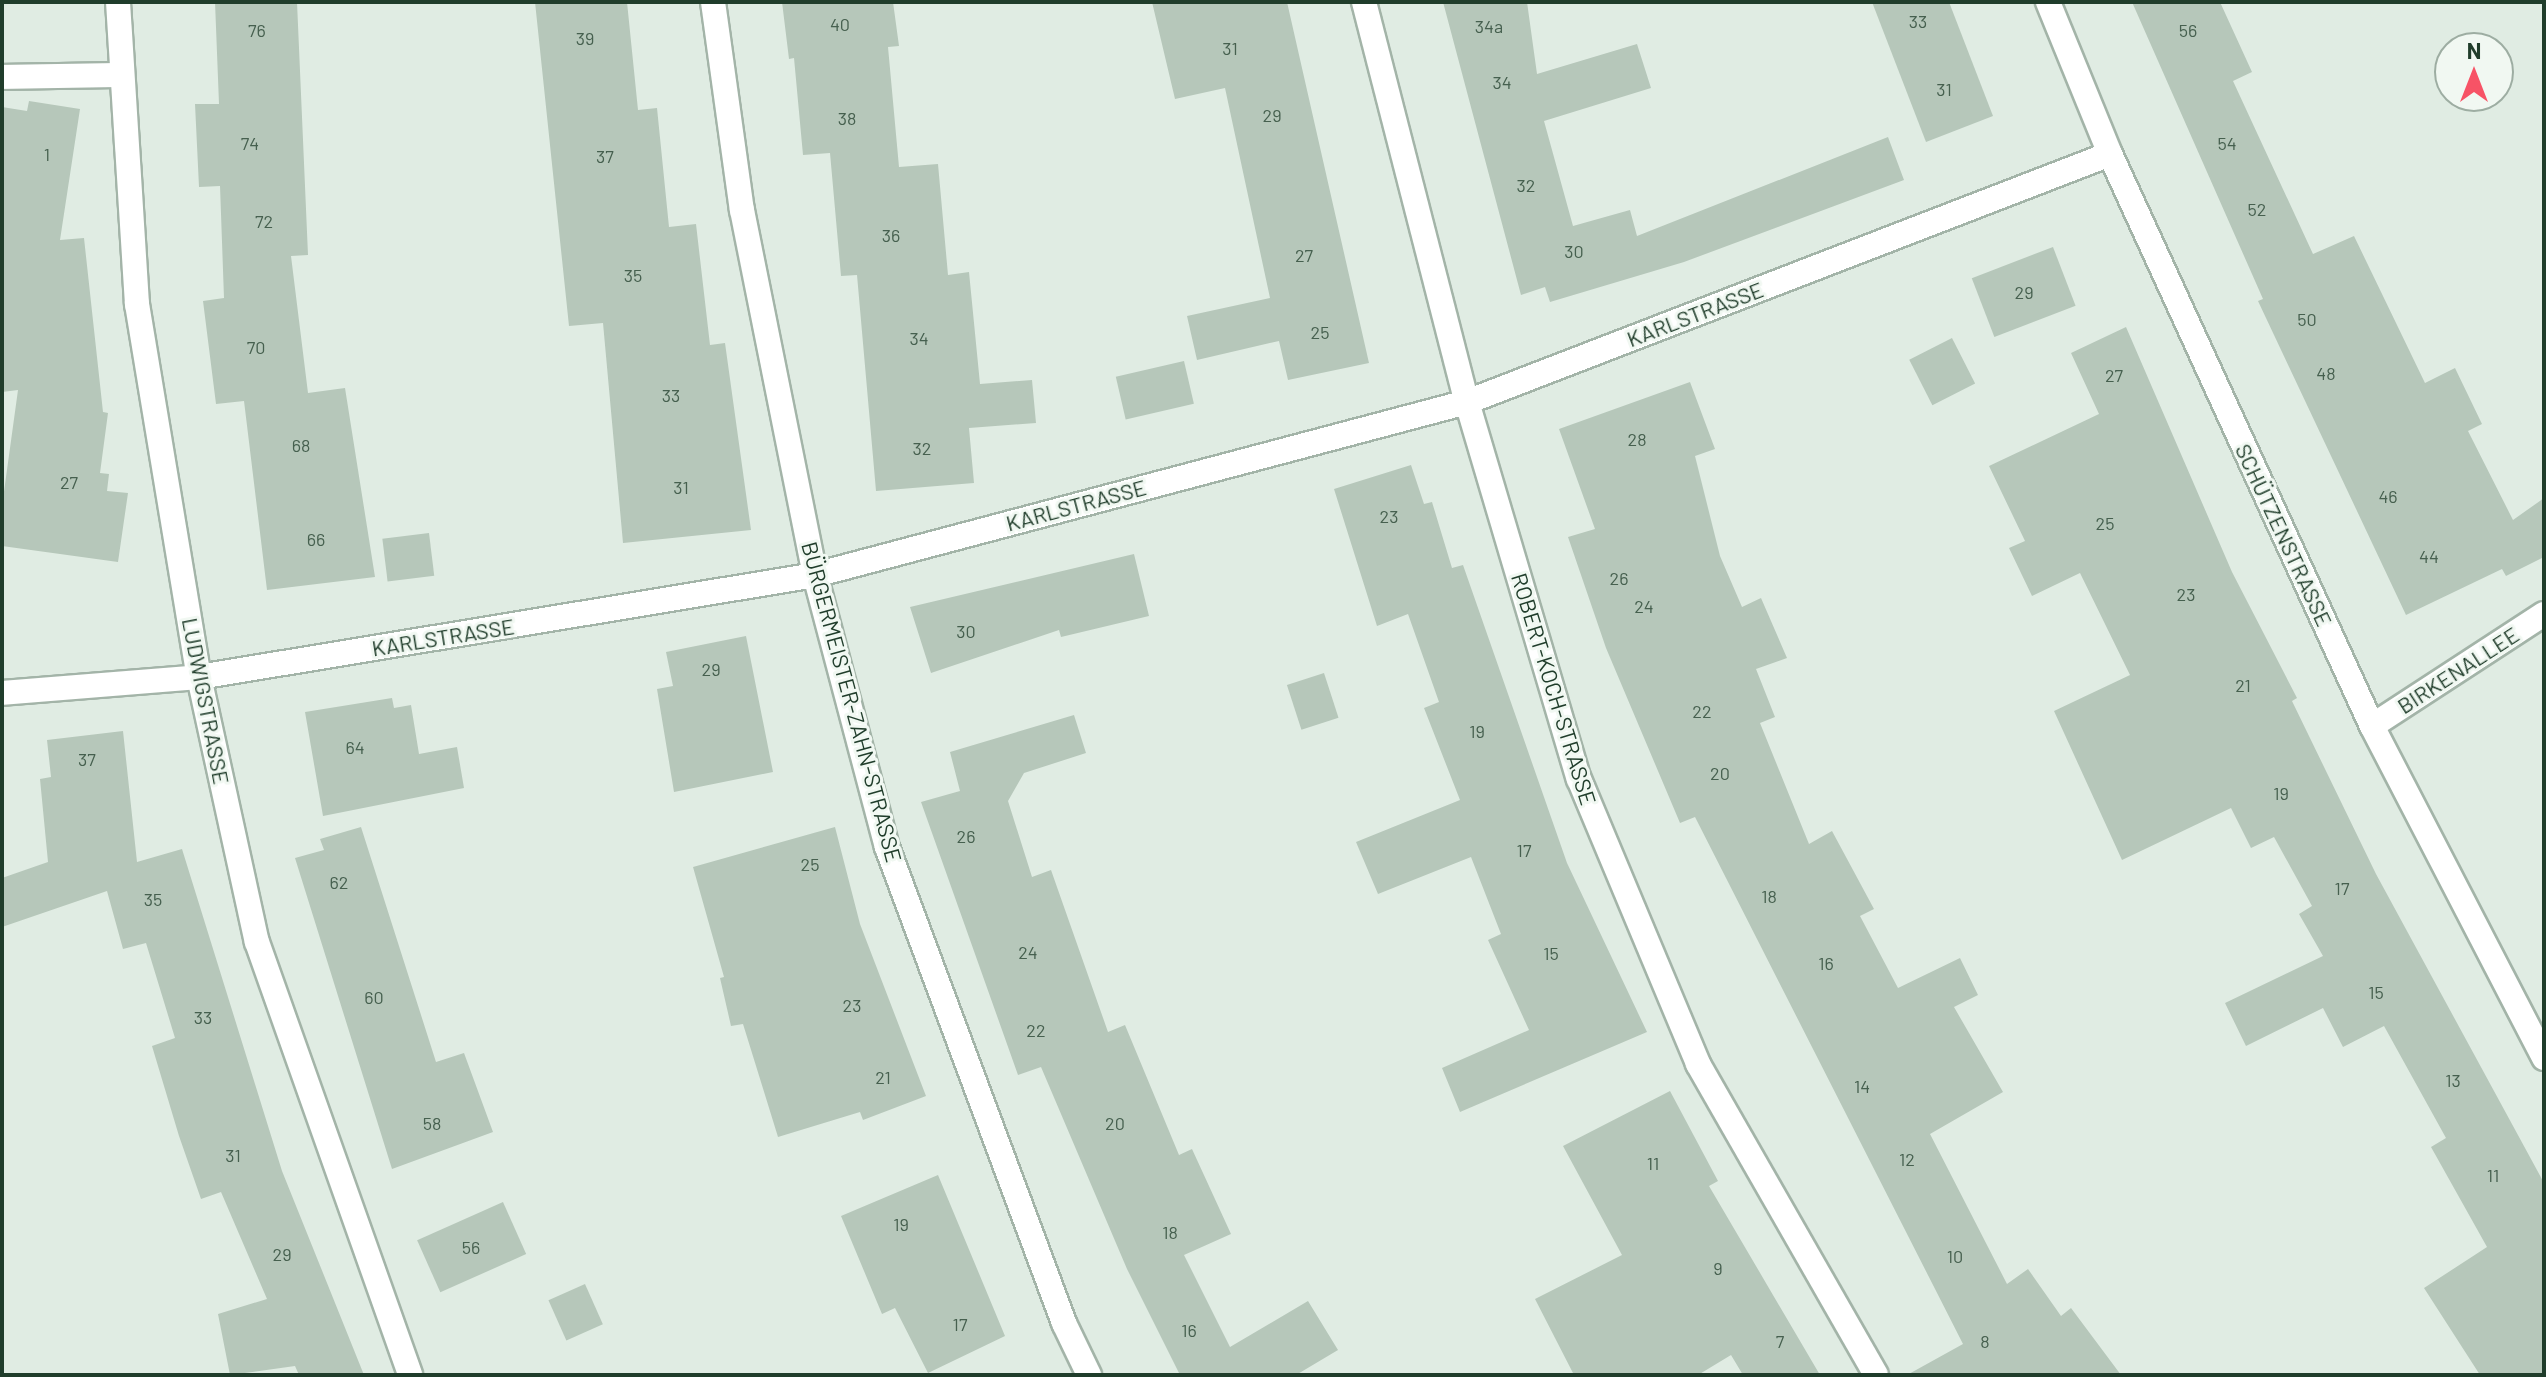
<!DOCTYPE html>
<html>
<head>
<meta charset="utf-8">
<style>
  body { margin:0 }
  #map { position:relative; width:2546px; height:1377px; overflow:hidden; background:#e0ece3; font-family:Barlow,sans-serif }
  div>[style] { position:absolute }
  .building>* { inset:0; background:#b6c7ba; transform-origin:0 0 }
  .roads { filter:drop-shadow(2px 0 #a3b4a8) drop-shadow(-2px 0 #a3b4a8) drop-shadow(0 2px #a3b4a8) drop-shadow(0 -2px #a3b4a8) }
  .street>* { height:24px; margin:-12px; padding:0 12px; transform-origin:12px; border-radius:12px; background:#fff }
  span { translate:-50% -50%; white-space:nowrap; text-align:center; line-height:1.15; -webkit-text-stroke:6px #f1f8f2; paint-order:stroke }
  .number-label { font-size:18px; color:#46604f }
  .number-label span { -webkit-text-stroke-width:0 }
  .street-label { font-size:22px; color:#203d2b }
  .frame { position:absolute; inset:0; border:4px solid #203d2b; pointer-events:none }
  .north { position:absolute; left:2434px; top:32px; width:80px; height:80px; box-sizing:border-box; background:#f1f8f2; border:2px solid #9dada2; border-radius:50%; rotate:0deg; font-size:22px; font-weight:700; line-height:32px; text-align:center; color:#203d2b }
  .north::after { content:''; display:block; margin:auto; width:28px; height:36px; background:#f75366; clip-path:polygon(50% 0,100% 100%,50% 72%,0 100%) }
</style>
</head>
<body>
<div id="map">
  <div class="building">
    <i style="clip-path:polygon(215px 2px,297px 2px,308px 255px,291px 256px,308px 393px,345px 388px,375px 577px,267px 590px,244px 401px,216px 404px,203px 301px,224px 298px,220px 186px,199px 187px,195px 104px,219px 104px)"></i>
    <i style="clip-path:polygon(535px 2px,627px 2px,638px 110px,657px 108px,669px 227px,696px 224px,710px 345px,725px 343px,751px 530px,623px 543px,603px 323px,569px 326px)"></i>
    <i style="clip-path:polygon(782px 2px,893px 2px,899px 46px,888px 47px,899px 167px,938px 164px,948px 275px,969px 272px,980px 384px,1032px 380px,1036px 423px,969px 428px,974px 483px,876px 491px,857px 275px,841px 276px,830px 153px,803px 155px,794px 58px,789px 59px)"></i>
    <i style="clip-path:polygon(1152px 2px,1287px 2px,1369px 363px,1288px 380px,1279px 341px,1197px 360px,1187px 316px,1270px 298px,1225px 88px,1175px 99px)"></i>
    <i style="clip-path:polygon(1443px 2px,1527px 2px,1537px 74px,1637px 44px,1651px 88px,1544px 121px,1573px 226px,1630px 210px,1637px 236px,1888px 137px,1904px 180px,1684px 262px,1550px 302px,1545px 287px,1521px 295px)"></i>
    <i style="clip-path:polygon(1872px 2px,1949px 2px,1993px 116px,1926px 142px)"></i>
    <i style="clip-path:polygon(2132px 2px,2220px 2px,2252px 72px,2233px 81px,2313px 254px,2354px 236px,2425px 383px,2455px 368px,2482px 424px,2468px 431px,2513px 520px,2544px 498px,2544px 557px,2506px 576px,2502px 569px,2406px 615px,2258px 301px,2263px 299px)"></i>
    <i style="clip-path:polygon(29px 101px,80px 109px,60px 240px,84px 238px,103px 412px,108px 413px,100px 473px,109px 474px,107px 491px,128px 493px,118px 562px,2px 546px,2px 506px,18px 390px,2px 392px,2px 107px,27px 111px)"></i>
    <i style="left:2053px;top:247px;width:63px;height:87px;rotate:69deg"></i>
    <i style="clip-path:polygon(2126px 327px,2232px 572px,2297px 698px,2292px 701px,2376px 874px,2544px 1183px,2544px 1375px,2480px 1375px,2424px 1288px,2487px 1247px,2431px 1147px,2446px 1138px,2384px 1026px,2343px 1047px,2323px 1008px,2246px 1046px,2225px 1003px,2323px 956px,2299px 914px,2312px 906px,2274px 837px,2251px 848px,2231px 808px,2122px 860px,2054px 711px,2130px 675px,2080px 573px,2032px 596px,2009px 548px,2025px 541px,1989px 466px,2099px 414px,2071px 353px)"></i>
    <i style="left:1952px;top:338px;width:51px;height:48px;rotate:63deg"></i>
    <i style="left:1184px;top:361px;width:44px;height:70px;rotate:77deg"></i>
    <i style="clip-path:polygon(1690px 382px,1715px 449px,1695px 456px,1720px 556px,1742px 607px,1761px 598px,1787px 658px,1756px 669px,1775px 717px,1760px 723px,1809px 844px,1832px 831px,1874px 909px,1860px 916px,1898px 988px,1960px 958px,1978px 995px,1954px 1007px,2003px 1092px,1930px 1134px,2007px 1284px,2028px 1269px,2061px 1316px,2071px 1308px,2121px 1375px,1907px 1375px,1963px 1344px,1695px 817px,1680px 823px,1606px 648px,1568px 537px,1595px 529px,1559px 429px)"></i>
    <i style="clip-path:polygon(1411px 465px,1424px 504px,1432px 502px,1452px 568px,1463px 565px,1567px 863px,1647px 1032px,1460px 1112px,1442px 1068px,1529px 1030px,1488px 940px,1501px 934px,1471px 857px,1378px 894px,1356px 842px,1460px 800px,1424px 708px,1439px 702px,1408px 614px,1377px 626px,1334px 489px)"></i>
    <i style="left:429px;top:533px;width:43px;height:47px;rotate:83deg"></i>
    <i style="clip-path:polygon(1134px 554px,1149px 616px,1061px 637px,1059px 630px,931px 673px,910px 607px)"></i>
    <i style="clip-path:polygon(746px 636px,773px 772px,674px 792px,657px 689px,673px 686px,666px 652px)"></i>
    <i style="left:1324px;top:673px;width:47px;height:39px;rotate:72deg"></i>
    <i style="clip-path:polygon(392px 698px,394px 708px,411px 705px,419px 754px,457px 747px,464px 788px,323px 816px,305px 712px)"></i>
    <i style="clip-path:polygon(1074px 715px,1086px 753px,1024px 773px,1008px 801px,1032px 877px,1051px 870px,1108px 1032px,1125px 1025px,1179px 1155px,1192px 1149px,1231px 1234px,1184px 1255px,1230px 1347px,1308px 1301px,1338px 1350px,1296px 1375px,1180px 1375px,1127px 1269px,1041px 1067px,1018px 1075px,921px 802px,960px 791px,950px 752px)"></i>
    <i style="clip-path:polygon(123px 731px,137px 862px,182px 849px,282px 1171px,364px 1375px,299px 1375px,295px 1366px,230px 1375px,218px 1314px,267px 1299px,221px 1192px,201px 1199px,179px 1136px,152px 1046px,175px 1038px,146px 943px,123px 949px,107px 891px,2px 927px,2px 878px,48px 862px,40px 779px,51px 777px,47px 740px)"></i>
    <i style="clip-path:polygon(361px 827px,436px 1062px,464px 1053px,493px 1132px,392px 1169px,295px 858px,324px 850px,320px 839px)"></i>
    <i style="clip-path:polygon(835px 827px,860px 924px,926px 1096px,863px 1120px,860px 1112px,778px 1137px,743px 1024px,731px 1026px,720px 978px,724px 977px,693px 867px)"></i>
    <i style="clip-path:polygon(1670px 1091px,1718px 1181px,1709px 1186px,1820px 1375px,1743px 1375px,1731px 1355px,1698px 1375px,1574px 1375px,1535px 1299px,1622px 1255px,1563px 1146px)"></i>
    <i style="clip-path:polygon(938px 1175px,1005px 1336px,928px 1373px,895px 1308px,882px 1314px,841px 1216px)"></i>
    <i style="left:503px;top:1202px;width:57px;height:94px;rotate:66deg"></i>
    <i style="left:585px;top:1284px;width:44px;height:40px;rotate:66deg"></i>
  </div>
  <div class="roads">
    <div class="street">
      <i style="left:118px;top:2px;width:303px;rotate:86.4deg"></i>
      <i style="left:137px;top:304px;width:378px;rotate:80.6deg"></i>
      <i style="left:199px;top:677px;width:271px;rotate:77.7deg"></i>
      <i style="left:257px;top:942px;width:459px;rotate:70.5deg"></i>
      <i style="left:713px;top:2px;width:210px;rotate:82.1deg"></i>
      <i style="left:742px;top:210px;width:372px;rotate:78.7deg"></i>
      <i style="left:815px;top:575px;width:281px;rotate:75.2deg"></i>
      <i style="left:887px;top:847px;width:508px;rotate:69.6deg"></i>
      <i style="left:1064px;top:1323px;width:58px;rotate:64.3deg"></i>
      <i style="left:1364px;top:2px;width:413px;rotate:75.6deg"></i>
      <i style="left:1467px;top:402px;width:393px;rotate:73.5deg"></i>
      <i style="left:1579px;top:779px;width:309px;rotate:67.3deg"></i>
      <i style="left:1698px;top:1064px;width:358px;rotate:60.2deg"></i>
      <i style="left:2048px;top:2px;width:164px;rotate:67.8deg"></i>
      <i style="left:2110px;top:154px;width:629px;rotate:65.39deg"></i>
      <i style="left:2372px;top:726px;width:374px;rotate:62.6deg"></i>
      <i style="left:2px;top:77px;width:119px;rotate:-1deg"></i>
      <i style="left:2px;top:693px;width:198px;rotate:-4.6deg"></i>
      <i style="left:199px;top:677px;width:624px;rotate:-9.4deg"></i>
      <i style="left:815px;top:575px;width:675px;rotate:-14.86deg"></i>
      <i style="left:1467px;top:402px;width:689px;rotate:-21.09deg"></i>
      <i style="left:2372px;top:726px;width:205px;rotate:-33.1deg"></i>
    </div>
  </div>
  <div class="number-label">
    <span style="left:1918px;top:21px">33</span>
    <span style="left:840px;top:24px">40</span>
    <span style="left:1489px;top:26px">34a</span>
    <span style="left:257px;top:30px">76</span>
    <span style="left:2188px;top:30px">56</span>
    <span style="left:585px;top:38px">39</span>
    <span style="left:1230px;top:48px">31</span>
    <span style="left:1502px;top:82px">34</span>
    <span style="left:1944px;top:89px">31</span>
    <span style="left:1272px;top:115px">29</span>
    <span style="left:847px;top:118px">38</span>
    <span style="left:250px;top:143px">74</span>
    <span style="left:2227px;top:143px">54</span>
    <span style="left:47px;top:154px">1</span>
    <span style="left:605px;top:156px">37</span>
    <span style="left:1526px;top:185px">32</span>
    <span style="left:2257px;top:209px">52</span>
    <span style="left:264px;top:221px">72</span>
    <span style="left:891px;top:235px">36</span>
    <span style="left:1574px;top:251px">30</span>
    <span style="left:1304px;top:255px">27</span>
    <span style="left:633px;top:275px">35</span>
    <span style="left:2024px;top:292px">29</span>
    <span style="left:2307px;top:319px">50</span>
    <span style="left:1320px;top:332px">25</span>
    <span style="left:919px;top:338px">34</span>
    <span style="left:256px;top:347px">70</span>
    <span style="left:2326px;top:373px">48</span>
    <span style="left:2114px;top:375px">27</span>
    <span style="left:671px;top:395px">33</span>
    <span style="left:1637px;top:439px">28</span>
    <span style="left:301px;top:445px">68</span>
    <span style="left:922px;top:448px">32</span>
    <span style="left:69px;top:482px">27</span>
    <span style="left:681px;top:487px">31</span>
    <span style="left:2388px;top:496px">46</span>
    <span style="left:1389px;top:516px">23</span>
    <span style="left:2105px;top:523px">25</span>
    <span style="left:316px;top:539px">66</span>
    <span style="left:2429px;top:556px">44</span>
    <span style="left:1619px;top:578px">26</span>
    <span style="left:2186px;top:594px">23</span>
    <span style="left:1644px;top:606px">24</span>
    <span style="left:966px;top:631px">30</span>
    <span style="left:711px;top:669px">29</span>
    <span style="left:2243px;top:685px">21</span>
    <span style="left:1702px;top:711px">22</span>
    <span style="left:1477px;top:731px">19</span>
    <span style="left:355px;top:747px">64</span>
    <span style="left:87px;top:759px">37</span>
    <span style="left:1720px;top:773px">20</span>
    <span style="left:2281px;top:793px">19</span>
    <span style="left:966px;top:836px">26</span>
    <span style="left:1524px;top:850px">17</span>
    <span style="left:810px;top:864px">25</span>
    <span style="left:339px;top:882px">62</span>
    <span style="left:2342px;top:888px">17</span>
    <span style="left:1769px;top:896px">18</span>
    <span style="left:153px;top:899px">35</span>
    <span style="left:1028px;top:952px">24</span>
    <span style="left:1551px;top:953px">15</span>
    <span style="left:1826px;top:963px">16</span>
    <span style="left:2376px;top:992px">15</span>
    <span style="left:374px;top:997px">60</span>
    <span style="left:852px;top:1005px">23</span>
    <span style="left:203px;top:1017px">33</span>
    <span style="left:1036px;top:1030px">22</span>
    <span style="left:883px;top:1077px">21</span>
    <span style="left:2453px;top:1080px">13</span>
    <span style="left:1862px;top:1086px">14</span>
    <span style="left:432px;top:1123px">58</span>
    <span style="left:1115px;top:1123px">20</span>
    <span style="left:233px;top:1155px">31</span>
    <span style="left:1907px;top:1159px">12</span>
    <span style="left:1653px;top:1163px">11</span>
    <span style="left:2493px;top:1175px">11</span>
    <span style="left:901px;top:1224px">19</span>
    <span style="left:1170px;top:1232px">18</span>
    <span style="left:471px;top:1247px">56</span>
    <span style="left:282px;top:1254px">29</span>
    <span style="left:1955px;top:1256px">10</span>
    <span style="left:1718px;top:1268px">9</span>
    <span style="left:960px;top:1324px">17</span>
    <span style="left:1189px;top:1330px">16</span>
    <span style="left:1780px;top:1341px">7</span>
    <span style="left:1985px;top:1341px">8</span>
  </div>
  <div class="street-label">
    <span style="left:1695px;top:314px;rotate:-21deg">KARLSTRASSE</span>
    <span style="left:1076px;top:505px;rotate:-15deg">KARLSTRASSE</span>
    <span style="left:2284px;top:535px;rotate:65deg">SCHÜTZENSTRASSE</span>
    <span style="left:443px;top:637px;rotate:-9deg">KARLSTRASSE</span>
    <span style="left:2458px;top:670px;rotate:-33deg">BIRKENALLEE</span>
    <span style="left:1554px;top:689px;rotate:73deg">ROBERT-KOCH-STRASSE</span>
    <span style="left:206px;top:701px;rotate:79deg">LUDWIGSTRASSE</span>
    <span style="left:852px;top:702px;rotate:75deg">BÜRGERMEISTER-ZAHN-STRASSE</span>
  </div>
  <div class="frame"></div>
  <div class="north">N</div>
</div>
</body>
</html>
